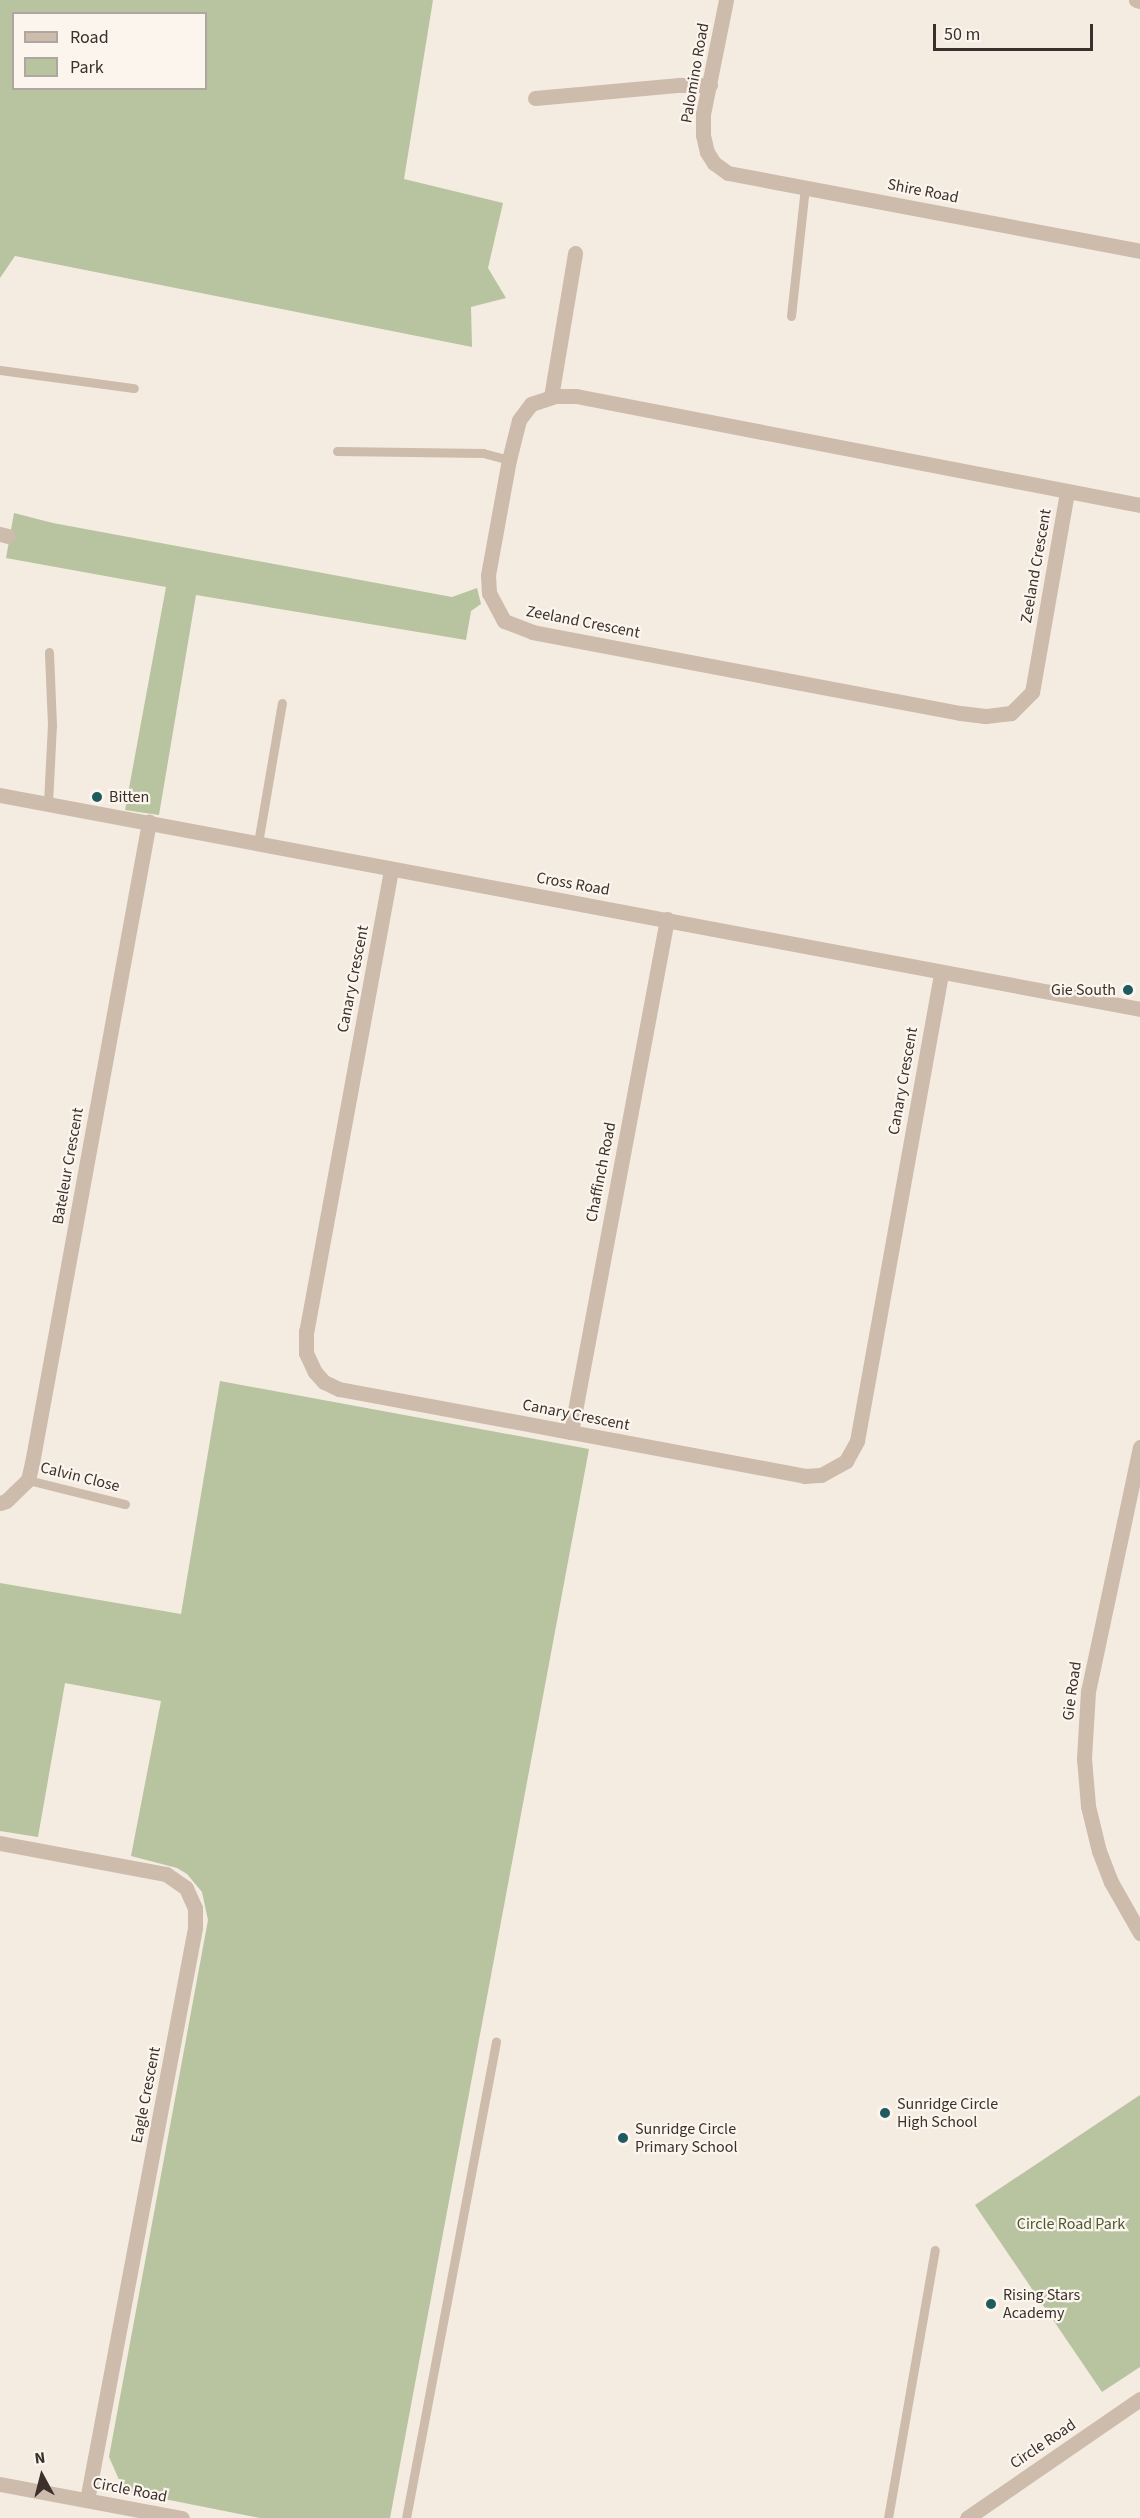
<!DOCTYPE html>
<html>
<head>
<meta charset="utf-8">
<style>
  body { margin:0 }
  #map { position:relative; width:1140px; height:2518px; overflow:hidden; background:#f4ebe1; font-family:"Source Sans 3",sans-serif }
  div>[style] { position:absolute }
  .green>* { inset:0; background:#b8c4a0 }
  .service>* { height:9px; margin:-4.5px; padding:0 4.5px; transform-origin:4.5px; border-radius:4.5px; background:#cdbbac }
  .minor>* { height:15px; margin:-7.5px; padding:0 7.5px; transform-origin:7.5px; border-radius:7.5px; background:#cdbbac }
  .tertiary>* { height:15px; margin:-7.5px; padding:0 7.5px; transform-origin:7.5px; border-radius:7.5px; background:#cdbbac }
  .dots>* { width:16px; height:16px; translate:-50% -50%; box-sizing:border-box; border:3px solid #fbf5ee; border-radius:50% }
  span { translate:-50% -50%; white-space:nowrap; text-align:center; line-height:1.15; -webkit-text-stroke:4.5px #fbf5ee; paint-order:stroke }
  .street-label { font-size:16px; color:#3b302b }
  .poi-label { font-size:16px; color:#3b302b }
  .left { translate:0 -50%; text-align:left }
  .right { translate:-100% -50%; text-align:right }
  .park-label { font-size:16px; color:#4a5a2e }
  .legend { position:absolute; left:12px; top:12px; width:195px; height:78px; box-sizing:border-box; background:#fbf5ee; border:2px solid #aea6a0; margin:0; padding:8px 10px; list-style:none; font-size:18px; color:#3b302b }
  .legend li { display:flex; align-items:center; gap:12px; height:30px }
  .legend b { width:30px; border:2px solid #aea6a0 }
  .north { position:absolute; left:12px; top:2446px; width:60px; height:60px; -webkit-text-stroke:4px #fbf5ee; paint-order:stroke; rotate:353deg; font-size:16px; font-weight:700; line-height:24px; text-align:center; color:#3b302b }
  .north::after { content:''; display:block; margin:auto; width:21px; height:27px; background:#3b302b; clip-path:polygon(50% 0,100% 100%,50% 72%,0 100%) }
  .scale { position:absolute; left:933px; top:24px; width:160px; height:27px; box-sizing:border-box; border:3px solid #3b302b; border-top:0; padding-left:8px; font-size:18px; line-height:21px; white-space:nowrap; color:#3b302b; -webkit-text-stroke:4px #fbf5ee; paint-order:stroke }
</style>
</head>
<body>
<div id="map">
  <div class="green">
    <i style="clip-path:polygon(evenodd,0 0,433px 0,404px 179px,503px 203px,488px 268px,506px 298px,471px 307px,472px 347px,15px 256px,0 278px,0 0,14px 14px,206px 14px,206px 88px,14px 88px,14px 14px)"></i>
    <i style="clip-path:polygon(14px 513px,53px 523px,452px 597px,477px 588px,481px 604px,471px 611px,466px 640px,196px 595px,159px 815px,125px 810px,166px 587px,6px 558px)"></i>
    <i style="clip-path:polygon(220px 1381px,589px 1449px,390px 2518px,260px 2518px,124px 2491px,109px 2457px,208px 1920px,202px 1892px,187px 1874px,177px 1868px,131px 1856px,161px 1701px,65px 1683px,38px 1837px,0 1831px,0 1583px,181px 1614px)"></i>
    <i style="clip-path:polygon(1140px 2095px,1140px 2367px,1102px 2392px,975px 2205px)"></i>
  </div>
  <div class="service">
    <i style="left:791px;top:316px;width:129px;rotate:-83.8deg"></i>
    <i style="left:0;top:370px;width:135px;rotate:7.7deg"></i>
    <i style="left:337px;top:451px;width:146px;rotate:0.8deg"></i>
    <i style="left:483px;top:453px;width:27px;rotate:15deg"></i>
    <i style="left:48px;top:803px;width:78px;rotate:-87.1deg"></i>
    <i style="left:52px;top:725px;width:73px;rotate:-92.4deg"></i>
    <i style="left:258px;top:843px;width:142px;rotate:-80.3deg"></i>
    <i style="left:28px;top:1480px;width:100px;rotate:13.9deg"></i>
    <i style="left:406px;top:2518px;width:485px;rotate:-79.3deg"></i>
    <i style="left:888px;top:2518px;width:272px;rotate:-80.1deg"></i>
  </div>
  <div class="minor">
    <i style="left:726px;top:0;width:116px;rotate:101.4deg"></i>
    <i style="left:703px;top:114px;width:21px;rotate:90deg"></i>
    <i style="left:703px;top:135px;width:17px;rotate:77deg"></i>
    <i style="left:707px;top:152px;width:13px;rotate:58deg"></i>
    <i style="left:714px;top:163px;width:17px;rotate:36deg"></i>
    <i style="left:728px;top:173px;width:419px;rotate:10.7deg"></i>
    <i style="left:1136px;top:0;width:4px;rotate:14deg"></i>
    <i style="left:535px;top:98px;width:145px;rotate:-5.2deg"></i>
    <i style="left:679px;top:85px;width:31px"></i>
    <i style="left:551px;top:397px;width:146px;rotate:-80.5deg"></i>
    <i style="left:1067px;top:492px;width:203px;rotate:99.9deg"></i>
    <i style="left:1032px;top:692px;width:30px;rotate:135deg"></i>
    <i style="left:1011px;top:713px;width:26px;rotate:173deg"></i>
    <i style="left:985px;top:716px;width:25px;rotate:-173deg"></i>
    <i style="left:960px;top:713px;width:435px;rotate:-169.3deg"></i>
    <i style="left:533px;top:632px;width:31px;rotate:-159deg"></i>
    <i style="left:504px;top:621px;width:32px;rotate:-118deg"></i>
    <i style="left:489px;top:593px;width:18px;rotate:-93deg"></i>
    <i style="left:488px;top:575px;width:117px;rotate:-79.7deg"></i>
    <i style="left:509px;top:460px;width:41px;rotate:-76deg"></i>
    <i style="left:519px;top:420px;width:20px;rotate:-53deg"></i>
    <i style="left:531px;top:404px;width:26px;rotate:-18deg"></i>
    <i style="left:556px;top:396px;width:20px"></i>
    <i style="left:576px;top:396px;width:574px;rotate:10.94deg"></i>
    <i style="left:0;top:534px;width:8px;rotate:14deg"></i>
    <i style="left:0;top:795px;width:1160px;rotate:10.63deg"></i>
    <i style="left:391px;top:870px;width:469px;rotate:100.4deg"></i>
    <i style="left:306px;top:1331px;width:22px;rotate:90deg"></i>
    <i style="left:306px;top:1353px;width:21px;rotate:65deg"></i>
    <i style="left:315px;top:1372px;width:13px;rotate:48deg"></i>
    <i style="left:324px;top:1382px;width:17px;rotate:25deg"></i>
    <i style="left:339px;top:1389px;width:236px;rotate:10.5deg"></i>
    <i style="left:571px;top:1432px;width:238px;rotate:10.6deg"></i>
    <i style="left:805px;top:1476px;width:16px;rotate:-4deg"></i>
    <i style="left:821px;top:1475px;width:29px;rotate:-29deg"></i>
    <i style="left:846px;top:1461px;width:23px;rotate:-61deg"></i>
    <i style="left:857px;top:1441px;width:476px;rotate:-79.8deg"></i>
    <i style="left:571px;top:1432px;width:522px;rotate:-79.4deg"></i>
    <i style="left:0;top:1503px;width:6px;rotate:-18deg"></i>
    <i style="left:6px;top:1501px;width:30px;rotate:-44deg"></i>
    <i style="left:28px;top:1480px;width:17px;rotate:-77deg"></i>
    <i style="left:32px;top:1463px;width:652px;rotate:-79.66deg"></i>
    <i style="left:0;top:1843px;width:169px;rotate:10.6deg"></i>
    <i style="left:166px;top:1874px;width:24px;rotate:35deg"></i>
    <i style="left:186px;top:1888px;width:22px;rotate:66deg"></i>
    <i style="left:195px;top:1908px;width:20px;rotate:90deg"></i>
    <i style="left:195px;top:1928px;width:582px;rotate:100.69deg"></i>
    <i style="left:0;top:2484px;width:185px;rotate:10.6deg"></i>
    <i style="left:967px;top:2518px;width:210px;rotate:-34.5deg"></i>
  </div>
  <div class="tertiary">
    <i style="left:1140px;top:1447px;width:249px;rotate:102deg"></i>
    <i style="left:1088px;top:1691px;width:67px;rotate:93.4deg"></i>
    <i style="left:1084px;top:1758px;width:48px;rotate:85.2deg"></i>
    <i style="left:1088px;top:1806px;width:46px;rotate:76.3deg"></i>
    <i style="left:1099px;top:1851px;width:33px;rotate:69deg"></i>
    <i style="left:1111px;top:1882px;width:59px;rotate:60.4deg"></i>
  </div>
  <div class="dots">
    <i style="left:97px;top:797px;background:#1f5a5e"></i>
    <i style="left:1128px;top:990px;background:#1f5a5e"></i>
    <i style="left:885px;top:2113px;background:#1f5a5e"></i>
    <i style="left:623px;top:2138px;background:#1f5a5e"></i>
    <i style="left:991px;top:2304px;background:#1f5a5e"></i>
  </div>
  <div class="street-label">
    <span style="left:695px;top:73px;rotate:-80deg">Palomino Road</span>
    <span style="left:923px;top:191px;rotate:11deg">Shire Road</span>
    <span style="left:1036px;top:566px;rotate:-80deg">Zeeland Crescent</span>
    <span style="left:583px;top:622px;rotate:11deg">Zeeland Crescent</span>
    <span style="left:573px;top:884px;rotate:10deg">Cross Road</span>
    <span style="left:353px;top:979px;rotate:-79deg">Canary Crescent</span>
    <span style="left:903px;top:1081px;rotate:-80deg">Canary Crescent</span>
    <span style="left:68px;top:1166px;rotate:-80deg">Bateleur Crescent</span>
    <span style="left:601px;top:1172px;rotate:-79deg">Chaffinch Road</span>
    <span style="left:576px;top:1415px;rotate:11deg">Canary Crescent</span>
    <span style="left:80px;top:1477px;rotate:14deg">Calvin Close</span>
    <span style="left:1072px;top:1691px;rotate:-82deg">Gie Road</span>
    <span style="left:146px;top:2095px;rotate:-79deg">Eagle Crescent</span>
    <span style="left:1043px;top:2444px;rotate:-34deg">Circle Road</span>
    <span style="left:130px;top:2490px;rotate:11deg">Circle Road</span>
  </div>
  <div class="poi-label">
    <span class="left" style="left:109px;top:797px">Bitten</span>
    <span class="right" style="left:1116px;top:990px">Gie South</span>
    <span class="left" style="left:897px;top:2113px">Sunridge Circle<br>High School</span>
    <span class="left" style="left:635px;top:2138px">Sunridge Circle<br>Primary School</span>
    <span class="left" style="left:1003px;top:2304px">Rising Stars<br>Academy</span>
  </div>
  <div class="park-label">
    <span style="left:1071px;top:2224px">Circle Road Park</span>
  </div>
  <ul class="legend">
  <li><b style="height:8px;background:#cdbbac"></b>Road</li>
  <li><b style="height:16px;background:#b8c4a0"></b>Park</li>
  </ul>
  <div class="north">N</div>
  <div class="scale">50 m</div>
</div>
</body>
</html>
